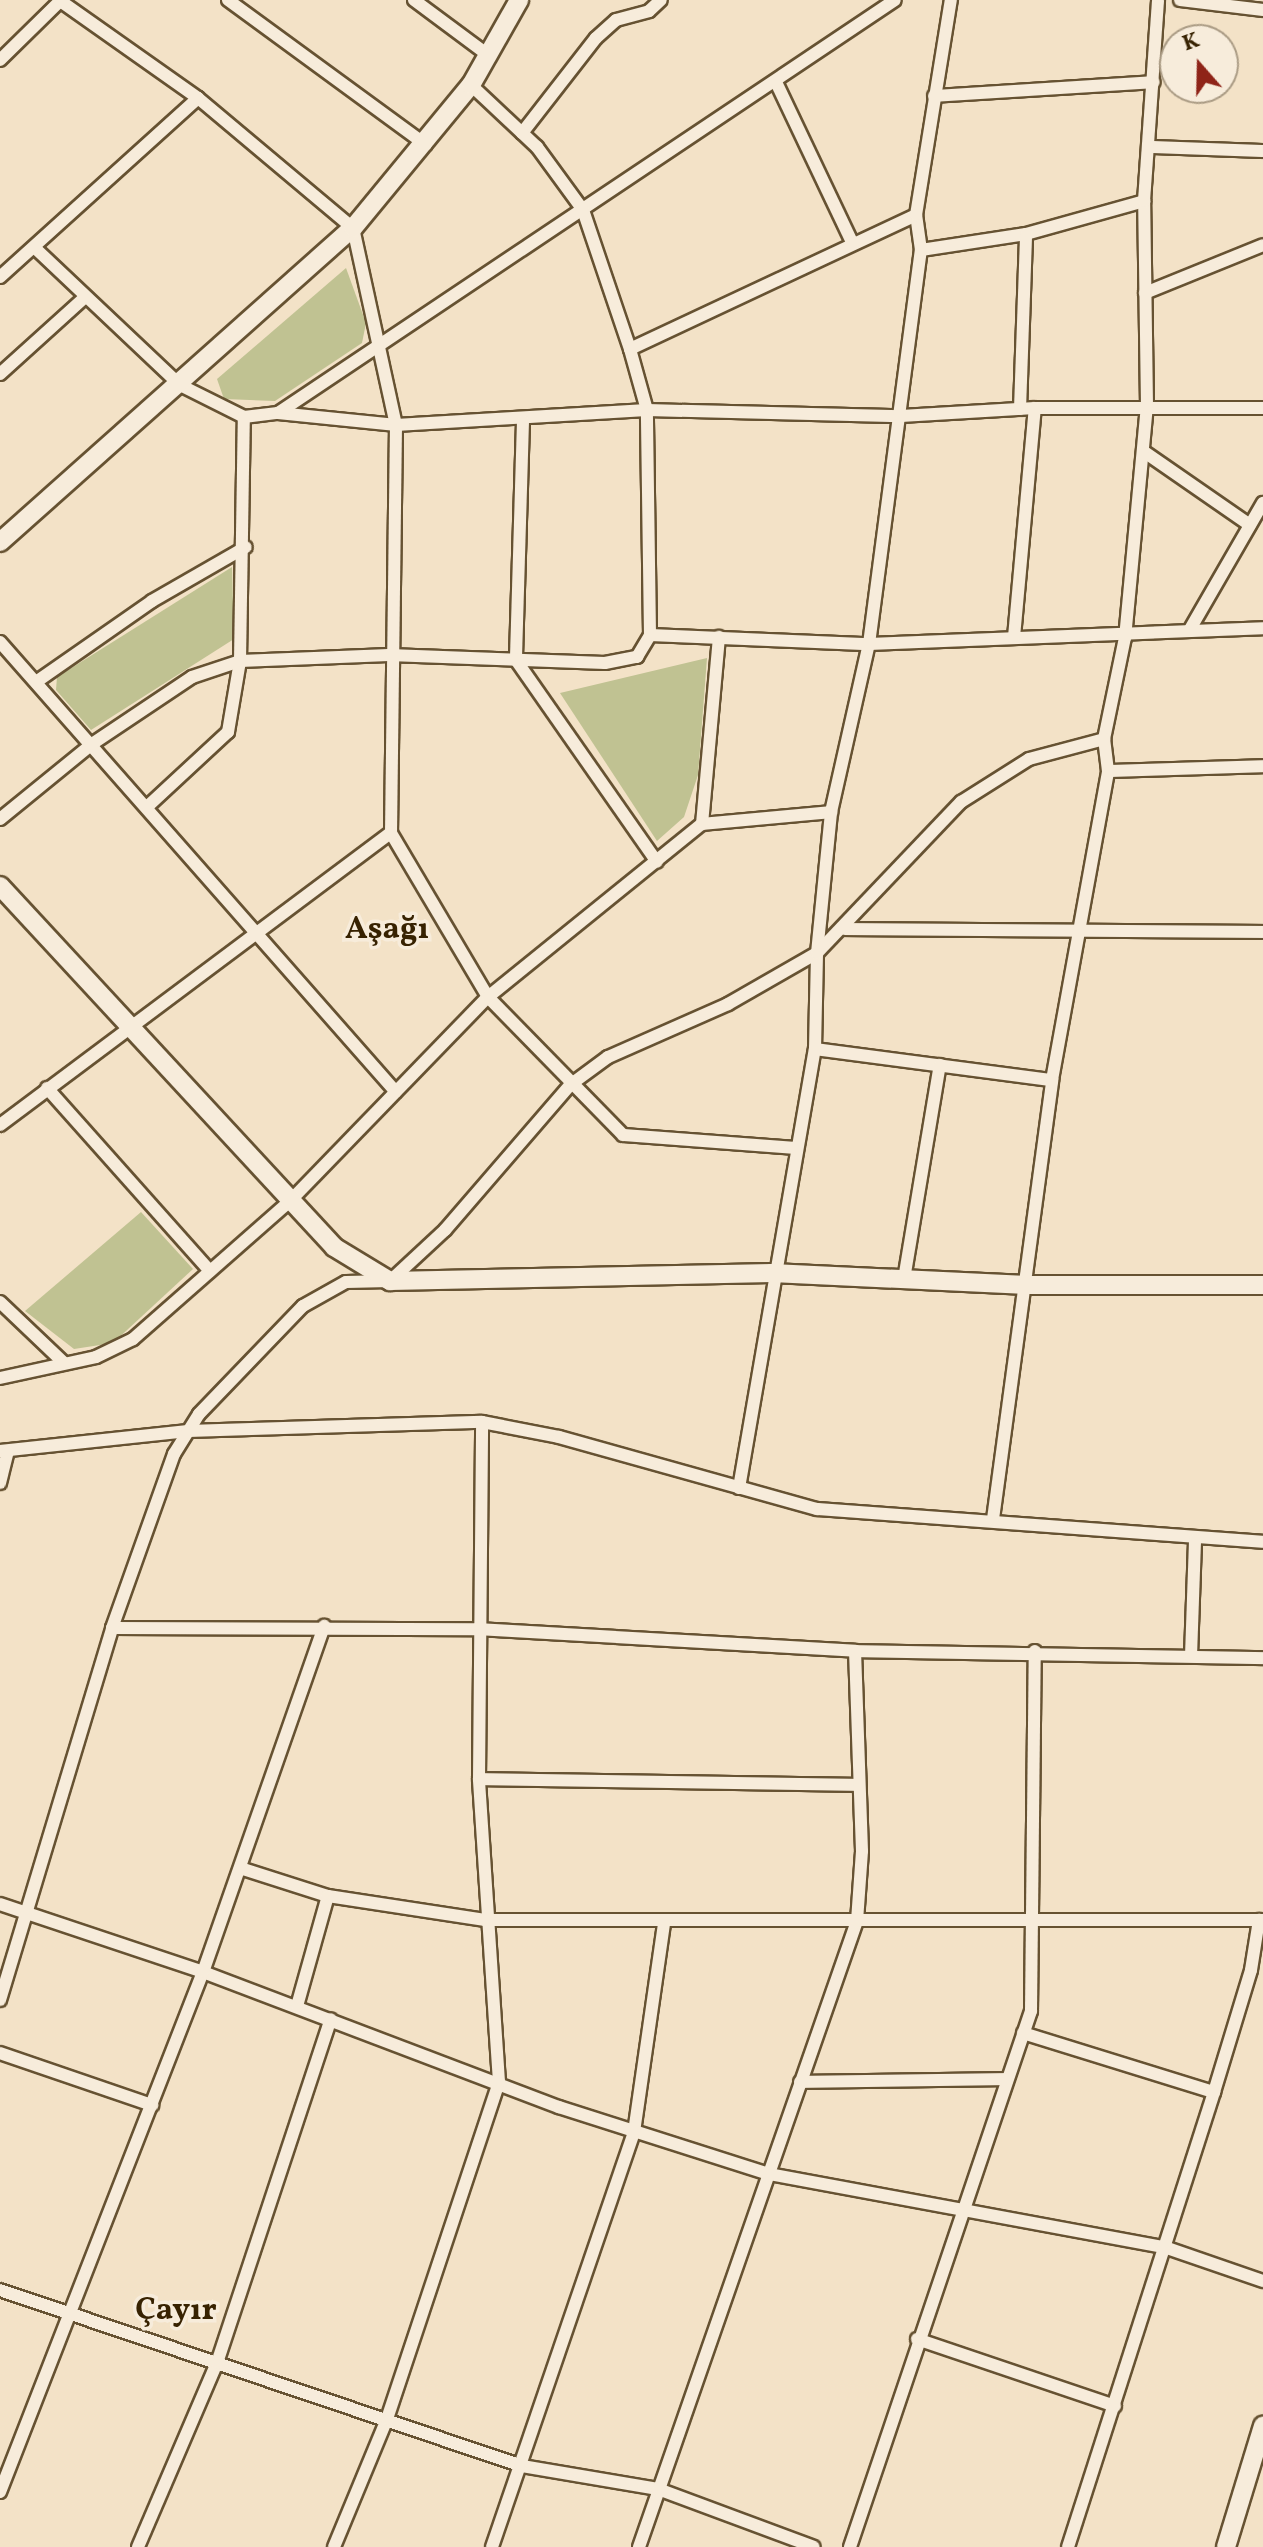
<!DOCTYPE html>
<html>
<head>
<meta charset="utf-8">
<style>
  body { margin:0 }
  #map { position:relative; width:1263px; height:2547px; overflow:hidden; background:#f3e2c7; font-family:Vollkorn,serif }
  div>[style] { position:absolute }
  .green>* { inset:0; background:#c0c292 }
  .roads { filter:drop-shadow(2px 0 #665232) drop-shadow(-2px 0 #665232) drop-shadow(0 2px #665232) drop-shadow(0 -2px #665232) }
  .street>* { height:12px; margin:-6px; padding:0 6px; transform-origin:6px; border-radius:6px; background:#f7ecdb }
  .secondary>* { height:18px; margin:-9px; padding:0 9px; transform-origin:9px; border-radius:9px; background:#f7ecdb }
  span { translate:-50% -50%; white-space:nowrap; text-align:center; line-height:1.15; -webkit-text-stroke:7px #f7ecdb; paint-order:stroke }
  .district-label { font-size:32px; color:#372201; font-weight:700 }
  .north { position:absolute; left:1159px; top:24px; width:80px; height:80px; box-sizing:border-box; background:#f7ecdb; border:2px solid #aa9b84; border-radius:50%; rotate:340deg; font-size:22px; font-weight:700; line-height:32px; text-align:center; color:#372201 }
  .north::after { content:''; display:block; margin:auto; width:28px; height:36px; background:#8f2418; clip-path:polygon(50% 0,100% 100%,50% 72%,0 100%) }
</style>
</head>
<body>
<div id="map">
  <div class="green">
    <i style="clip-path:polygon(346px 268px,366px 323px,362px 343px,275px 401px,224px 399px,217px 379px)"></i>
    <i style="clip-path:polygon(232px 567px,234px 639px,91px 730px,56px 690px,57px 677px)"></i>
    <i style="clip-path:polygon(707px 658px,698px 775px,684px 817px,657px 841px,560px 693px)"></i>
    <i style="clip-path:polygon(141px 1212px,193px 1269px,113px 1343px,74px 1349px,25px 1311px)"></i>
  </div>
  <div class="roads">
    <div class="street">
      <i style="left:59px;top:0;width:170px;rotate:35.2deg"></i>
      <i style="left:198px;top:98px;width:202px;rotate:40deg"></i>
      <i style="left:353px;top:228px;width:202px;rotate:77.7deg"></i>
      <i style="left:396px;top:425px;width:408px;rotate:90.7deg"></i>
      <i style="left:391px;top:833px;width:191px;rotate:59.4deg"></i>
      <i style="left:488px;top:997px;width:193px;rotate:45.6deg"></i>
      <i style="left:623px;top:1135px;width:174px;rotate:4.3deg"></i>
      <i style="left:228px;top:0;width:245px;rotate:36.2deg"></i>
      <i style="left:414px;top:0;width:92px;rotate:36.6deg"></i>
      <i style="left:1180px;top:0;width:84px;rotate:6.9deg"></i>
      <i style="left:0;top:60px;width:86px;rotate:-44.5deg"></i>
      <i style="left:776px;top:82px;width:177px;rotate:64.6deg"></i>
      <i style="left:934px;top:96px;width:220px;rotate:-3.6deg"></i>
      <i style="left:522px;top:133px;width:120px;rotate:-52.1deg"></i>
      <i style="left:596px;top:38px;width:27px;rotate:-42deg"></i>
      <i style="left:616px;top:20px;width:34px;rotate:-15deg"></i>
      <i style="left:649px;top:11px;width:16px;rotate:-43deg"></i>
      <i style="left:1152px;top:147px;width:111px;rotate:2.1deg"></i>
      <i style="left:35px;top:248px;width:199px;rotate:43.4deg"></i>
      <i style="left:180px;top:385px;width:72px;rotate:26.6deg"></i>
      <i style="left:244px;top:417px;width:34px;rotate:-7deg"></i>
      <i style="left:278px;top:413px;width:119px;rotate:5.8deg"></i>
      <i style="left:396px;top:425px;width:251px;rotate:-3.4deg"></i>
      <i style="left:647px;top:410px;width:254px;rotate:1.4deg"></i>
      <i style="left:901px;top:416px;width:134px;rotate:-3.4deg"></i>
      <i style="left:1035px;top:408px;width:228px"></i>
      <i style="left:921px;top:250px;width:106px;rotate:-8.7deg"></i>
      <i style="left:1026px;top:234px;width:123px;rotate:-15.6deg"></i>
      <i style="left:0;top:277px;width:267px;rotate:-42.1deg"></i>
      <i style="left:1145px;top:293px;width:127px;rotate:-22.1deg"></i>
      <i style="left:630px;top:349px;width:316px;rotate:-25.1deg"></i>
      <i style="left:0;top:374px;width:112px;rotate:-42.1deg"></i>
      <i style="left:1020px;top:409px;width:175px;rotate:-88deg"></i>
      <i style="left:278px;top:413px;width:742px;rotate:-33.8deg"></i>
      <i style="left:523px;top:421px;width:239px;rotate:91.7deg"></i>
      <i style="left:516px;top:660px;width:246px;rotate:55.1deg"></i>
      <i style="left:1143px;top:451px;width:130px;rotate:34.7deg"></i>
      <i style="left:1189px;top:631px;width:148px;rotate:-60deg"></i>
      <i style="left:650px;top:635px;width:219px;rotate:2.4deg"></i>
      <i style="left:869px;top:644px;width:394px;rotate:-2.3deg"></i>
      <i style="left:1014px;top:637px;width:230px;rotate:-84.8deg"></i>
      <i style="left:0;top:642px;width:599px;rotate:48.65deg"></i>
      <i style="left:36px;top:682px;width:141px;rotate:-34.9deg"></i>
      <i style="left:152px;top:601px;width:108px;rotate:-29.9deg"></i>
      <i style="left:1108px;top:771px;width:155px;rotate:-1.8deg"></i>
      <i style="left:148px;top:806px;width:109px;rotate:-42.8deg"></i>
      <i style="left:228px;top:732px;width:72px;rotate:-80.4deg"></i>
      <i style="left:240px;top:661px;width:244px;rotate:-89.1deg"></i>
      <i style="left:0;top:819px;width:119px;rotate:-39.2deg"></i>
      <i style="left:92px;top:744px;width:120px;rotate:-33.8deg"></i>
      <i style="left:192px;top:677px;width:51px;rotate:-18.4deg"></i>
      <i style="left:240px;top:661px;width:149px;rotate:-2.3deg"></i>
      <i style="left:389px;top:655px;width:216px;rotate:2.1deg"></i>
      <i style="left:605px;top:663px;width:33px;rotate:-11deg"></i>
      <i style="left:637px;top:657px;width:26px;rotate:-59deg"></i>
      <i style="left:650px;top:635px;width:225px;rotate:-90.8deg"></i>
      <i style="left:647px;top:410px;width:63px;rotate:-105.6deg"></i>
      <i style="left:630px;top:349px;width:147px;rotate:-108.7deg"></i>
      <i style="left:583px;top:210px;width:78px;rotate:-126.1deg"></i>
      <i style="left:537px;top:147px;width:91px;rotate:-136.8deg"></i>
      <i style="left:702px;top:824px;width:130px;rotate:-5.3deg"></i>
      <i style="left:845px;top:929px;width:418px;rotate:0.4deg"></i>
      <i style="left:815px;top:1049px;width:239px;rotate:7.5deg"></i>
      <i style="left:47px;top:1088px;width:245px;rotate:48.3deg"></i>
      <i style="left:0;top:1125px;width:488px;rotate:-36.8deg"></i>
      <i style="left:904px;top:1279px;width:217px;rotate:-80.5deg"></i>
      <i style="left:0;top:1302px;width:88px;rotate:43.6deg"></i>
      <i style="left:0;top:1378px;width:98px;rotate:-12.3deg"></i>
      <i style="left:96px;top:1357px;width:41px;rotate:-25.9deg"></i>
      <i style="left:133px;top:1339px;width:209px;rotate:-41.3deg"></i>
      <i style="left:290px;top:1201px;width:284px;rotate:-45.9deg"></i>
      <i style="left:488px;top:997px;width:275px;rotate:-39deg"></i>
      <i style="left:702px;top:824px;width:188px;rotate:-84.8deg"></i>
      <i style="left:0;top:1451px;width:189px;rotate:-6.1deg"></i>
      <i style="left:188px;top:1431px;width:294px;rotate:-1.8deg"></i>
      <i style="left:482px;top:1422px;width:78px;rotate:11deg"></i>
      <i style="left:559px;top:1437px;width:268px;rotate:15.6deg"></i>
      <i style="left:817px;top:1509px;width:447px;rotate:4.2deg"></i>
      <i style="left:0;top:1483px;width:32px;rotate:-76deg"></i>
      <i style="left:739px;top:1488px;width:446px;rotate:-80.2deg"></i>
      <i style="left:815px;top:1049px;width:96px;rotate:-88.8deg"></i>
      <i style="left:817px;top:953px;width:142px;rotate:-84.3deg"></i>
      <i style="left:831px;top:812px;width:172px;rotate:-77.3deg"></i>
      <i style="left:869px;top:644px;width:397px;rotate:-82.5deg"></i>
      <i style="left:921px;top:250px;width:35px;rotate:-98deg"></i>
      <i style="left:916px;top:215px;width:218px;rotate:-80.8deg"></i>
      <i style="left:993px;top:1519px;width:443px;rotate:-82.3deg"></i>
      <i style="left:1052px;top:1080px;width:314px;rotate:-79.7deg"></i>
      <i style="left:1108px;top:771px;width:32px;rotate:-97deg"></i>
      <i style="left:1104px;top:739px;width:103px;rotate:-78.3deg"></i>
      <i style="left:1125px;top:638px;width:233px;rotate:-84.6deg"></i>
      <i style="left:1147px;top:406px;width:205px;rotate:-90.8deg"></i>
      <i style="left:1144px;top:201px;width:201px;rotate:-86deg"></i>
      <i style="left:112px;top:1628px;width:365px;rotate:0.2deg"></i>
      <i style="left:477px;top:1629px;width:379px;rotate:3.3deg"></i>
      <i style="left:855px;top:1651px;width:408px;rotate:1deg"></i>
      <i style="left:1191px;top:1656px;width:116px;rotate:-88deg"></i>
      <i style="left:479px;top:1779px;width:380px;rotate:0.9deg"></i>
      <i style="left:240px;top:1868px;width:92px;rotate:17.7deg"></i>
      <i style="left:328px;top:1896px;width:159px;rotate:8.7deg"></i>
      <i style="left:485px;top:1920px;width:778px"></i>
      <i style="left:0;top:1904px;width:214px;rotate:18.5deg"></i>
      <i style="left:203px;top:1972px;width:381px;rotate:20.8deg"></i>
      <i style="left:559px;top:2107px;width:220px;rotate:17.7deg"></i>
      <i style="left:769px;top:2174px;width:405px;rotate:10.5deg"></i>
      <i style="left:1167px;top:2248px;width:102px;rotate:19deg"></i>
      <i style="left:0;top:2000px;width:388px;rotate:-73.2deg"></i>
      <i style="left:112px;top:1628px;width:185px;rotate:-70.4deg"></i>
      <i style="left:174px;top:1454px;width:47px;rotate:-58deg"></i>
      <i style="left:199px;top:1414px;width:150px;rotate:-46.1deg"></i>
      <i style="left:303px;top:1306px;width:49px;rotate:-29.2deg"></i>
      <i style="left:346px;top:1282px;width:44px;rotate:-1.3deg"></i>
      <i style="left:390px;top:1281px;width:75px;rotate:-42.8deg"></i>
      <i style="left:445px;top:1230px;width:191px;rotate:-49.2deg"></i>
      <i style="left:570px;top:1085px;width:47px;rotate:-36.4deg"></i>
      <i style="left:608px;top:1057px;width:131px;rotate:-23.8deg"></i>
      <i style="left:728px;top:1004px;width:103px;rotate:-29.8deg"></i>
      <i style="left:817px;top:953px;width:209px;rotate:-46.4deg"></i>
      <i style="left:961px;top:802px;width:80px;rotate:-32.3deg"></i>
      <i style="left:1029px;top:759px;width:78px;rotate:-14.9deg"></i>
      <i style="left:297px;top:2006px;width:114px;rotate:-74.3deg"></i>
      <i style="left:1023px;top:2033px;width:200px;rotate:17.2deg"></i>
      <i style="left:0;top:2053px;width:161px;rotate:18.9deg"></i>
      <i style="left:800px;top:2082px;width:205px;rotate:-0.8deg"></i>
      <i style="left:0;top:2290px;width:551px;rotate:18.63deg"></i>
      <i style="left:522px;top:2466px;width:138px;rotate:9.6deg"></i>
      <i style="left:658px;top:2489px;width:166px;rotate:20.4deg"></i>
      <i style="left:917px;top:2339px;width:209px;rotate:18.7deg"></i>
      <i style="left:0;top:2492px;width:558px;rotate:-68.68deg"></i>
      <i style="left:203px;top:1972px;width:367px;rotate:-70.7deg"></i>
      <i style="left:138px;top:2547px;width:200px;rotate:-66.8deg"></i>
      <i style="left:217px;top:2363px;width:362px;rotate:-71.7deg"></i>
      <i style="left:334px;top:2547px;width:139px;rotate:-67.5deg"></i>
      <i style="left:387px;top:2419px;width:355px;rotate:-71.6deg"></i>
      <i style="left:499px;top:2082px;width:304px;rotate:-93.8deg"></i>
      <i style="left:479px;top:1779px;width:357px;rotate:-89.5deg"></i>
      <i style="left:492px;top:2547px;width:439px;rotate:-71.1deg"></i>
      <i style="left:634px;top:2132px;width:210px;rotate:-81.8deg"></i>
      <i style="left:639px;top:2547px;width:663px;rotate:-70.8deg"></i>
      <i style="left:857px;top:1921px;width:70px;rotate:-85.9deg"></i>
      <i style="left:862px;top:1851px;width:200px;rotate:-92deg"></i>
      <i style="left:850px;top:2547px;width:566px;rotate:-71.34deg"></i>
      <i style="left:1031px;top:2011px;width:360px;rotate:-89.4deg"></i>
      <i style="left:1068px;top:2547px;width:478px;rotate:-72.2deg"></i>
      <i style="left:1214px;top:2092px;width:127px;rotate:-73.1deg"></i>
      <i style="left:1251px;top:1970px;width:51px;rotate:-80.9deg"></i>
    </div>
    <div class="secondary">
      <i style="left:0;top:542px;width:472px;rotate:-41.7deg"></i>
      <i style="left:353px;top:228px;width:185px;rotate:-50.5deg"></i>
      <i style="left:471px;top:85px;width:98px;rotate:-60.5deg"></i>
      <i style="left:0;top:886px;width:492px;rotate:47.2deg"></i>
      <i style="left:334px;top:1247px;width:66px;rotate:31.3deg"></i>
      <i style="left:390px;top:1281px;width:382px;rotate:-1.2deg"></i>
      <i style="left:772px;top:1273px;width:250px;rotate:2.7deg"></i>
      <i style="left:1022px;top:1285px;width:241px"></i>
      <i style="left:1226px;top:2547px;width:127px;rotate:-73deg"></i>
    </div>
  </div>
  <div class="district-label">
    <span style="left:387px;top:930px">Aşağı</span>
    <span style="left:176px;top:2311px">Çayır</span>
  </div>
  <div class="north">K</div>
</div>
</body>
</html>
